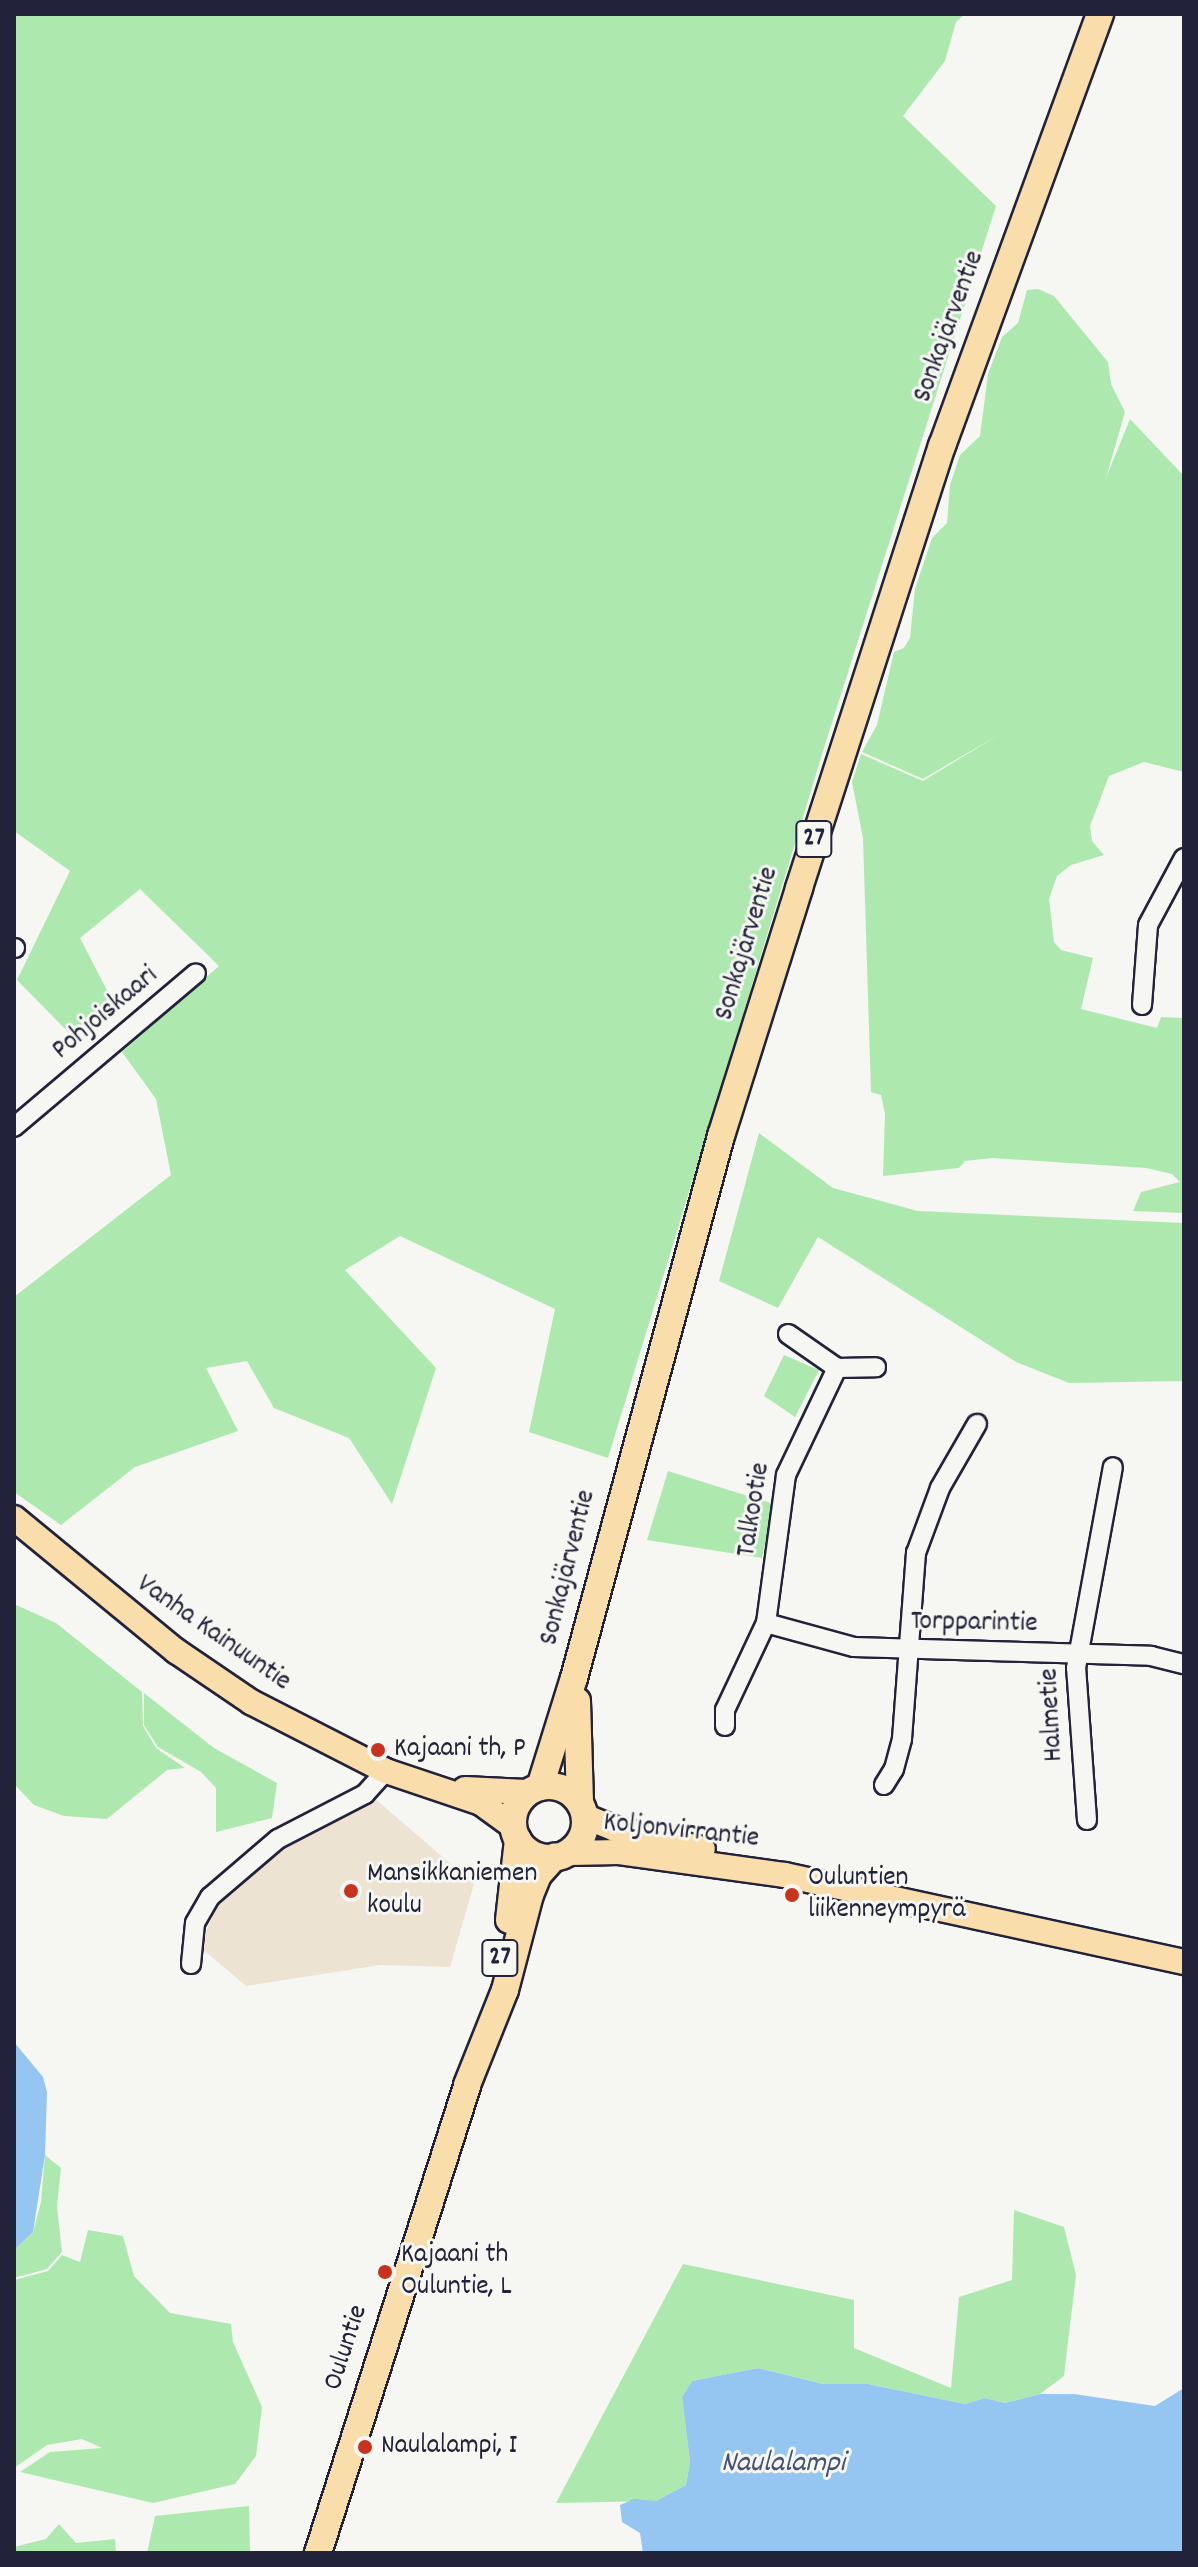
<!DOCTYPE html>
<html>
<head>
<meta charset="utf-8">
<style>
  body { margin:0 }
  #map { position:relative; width:1198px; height:2567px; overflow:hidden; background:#f6f6f2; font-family:Dekko,sans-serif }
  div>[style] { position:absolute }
  .built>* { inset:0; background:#ede3d2 }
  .green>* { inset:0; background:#ade9af }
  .water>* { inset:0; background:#95c5f1 }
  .roads { filter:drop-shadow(2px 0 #22223b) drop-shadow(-2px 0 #22223b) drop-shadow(0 2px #22223b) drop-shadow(0 -2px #22223b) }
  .minor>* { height:18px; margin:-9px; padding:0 9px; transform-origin:9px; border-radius:9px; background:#f6f6f2 }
  .major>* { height:24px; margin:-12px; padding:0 12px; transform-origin:12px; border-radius:12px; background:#f9deab }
  .highway>* { height:26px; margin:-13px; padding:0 13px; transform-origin:13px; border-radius:13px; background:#f9deab }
  .highway>.ring { margin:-13px; padding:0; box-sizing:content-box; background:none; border:26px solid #f9deab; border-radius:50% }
  .dots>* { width:22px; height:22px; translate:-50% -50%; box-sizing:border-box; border:4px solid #f6f6f2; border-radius:50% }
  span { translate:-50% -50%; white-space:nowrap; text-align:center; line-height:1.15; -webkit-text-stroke:6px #f6f6f2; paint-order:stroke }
  .shield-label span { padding:2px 6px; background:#f6f6f2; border:2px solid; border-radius:6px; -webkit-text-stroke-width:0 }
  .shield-label { font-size:26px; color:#22223b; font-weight:700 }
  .street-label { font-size:28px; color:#22223b }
  .poi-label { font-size:28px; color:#22223b }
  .left { translate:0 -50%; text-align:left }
  .water-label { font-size:30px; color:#445372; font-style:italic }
  .frame { position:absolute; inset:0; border:16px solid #22223b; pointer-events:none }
</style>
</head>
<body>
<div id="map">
  <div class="built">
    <i style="clip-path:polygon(373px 1797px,474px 1884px,450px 1967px,380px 1965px,246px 1986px,199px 1946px,221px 1899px,261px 1863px)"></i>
  </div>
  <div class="green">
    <i style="clip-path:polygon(14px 14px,965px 14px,956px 22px,945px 61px,903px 116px,996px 206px,824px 748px,608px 1458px,529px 1432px,555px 1309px,400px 1236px,345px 1270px,436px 1368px,392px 1504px,349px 1438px,274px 1408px,247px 1361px,206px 1368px,238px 1431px,135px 1467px,61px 1525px,14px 1492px,14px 1297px,171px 1175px,156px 1099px,122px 1052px,219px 966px,140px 889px,80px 938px,113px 1002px,73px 1037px,17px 980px,70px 871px,14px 831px)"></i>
    <i style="clip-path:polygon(1038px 289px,1054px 296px,1108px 362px,1111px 384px,1125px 412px,1106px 478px,1130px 419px,1184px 476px,1184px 772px,1144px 762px,1109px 776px,1090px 826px,1092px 841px,1104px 855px,1071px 865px,1057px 876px,1049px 899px,1054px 942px,1061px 950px,1093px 958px,1081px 1009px,1157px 1028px,1161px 1017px,1184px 1018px,1184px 1213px,1133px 1211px,1141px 1192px,1180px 1182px,1172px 1174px,1146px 1168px,992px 1158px,965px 1161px,959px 1168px,883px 1176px,885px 1114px,881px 1095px,871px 1092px,863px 838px,852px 782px,861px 754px,923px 781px,1000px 734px,923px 779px,862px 752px,877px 725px,894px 652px,904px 648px,910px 638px,915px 589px,932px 538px,947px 523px,950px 485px,960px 455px,980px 436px,988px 374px,1002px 337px,1018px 323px,1027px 290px)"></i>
    <i style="clip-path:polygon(759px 1133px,833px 1188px,918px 1211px,1184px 1223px,1184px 1381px,1069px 1383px,1016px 1362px,818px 1237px,778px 1308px,719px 1281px)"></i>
    <i style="clip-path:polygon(784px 1355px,819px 1370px,795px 1417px,764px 1396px)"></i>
    <i style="clip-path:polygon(668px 1471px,774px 1504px,762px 1558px,647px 1540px)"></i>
    <i style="clip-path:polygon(14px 1604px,56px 1623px,142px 1692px,143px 1726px,156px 1748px,185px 1768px,167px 1770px,107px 1819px,64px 1816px,34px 1805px,14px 1784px)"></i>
    <i style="clip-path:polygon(144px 1693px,214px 1748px,277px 1783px,272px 1818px,216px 1832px,216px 1788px,201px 1772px,158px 1747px,144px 1725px)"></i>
    <i style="clip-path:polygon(45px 2155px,61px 2168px,57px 2206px,62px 2252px,47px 2269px,14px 2278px,14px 2250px,33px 2232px,41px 2202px)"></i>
    <i style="clip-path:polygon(1014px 2210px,1064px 2227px,1076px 2275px,1064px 2376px,1040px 2394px,1005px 2403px,985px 2398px,965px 2404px,868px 2384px,823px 2384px,758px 2368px,692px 2381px,682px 2397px,690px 2462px,686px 2485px,656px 2501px,556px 2503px,683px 2264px,854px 2300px,854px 2348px,951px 2388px,959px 2297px,1012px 2280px)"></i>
    <i style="clip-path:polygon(88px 2230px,123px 2236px,134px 2276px,170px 2313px,231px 2324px,233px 2342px,262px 2407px,256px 2456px,235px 2484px,153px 2503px,20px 2472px,50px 2452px,102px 2448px,82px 2439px,47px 2445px,14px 2468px,14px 2280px,48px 2271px,62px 2255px,80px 2262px)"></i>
    <i style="clip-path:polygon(249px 2506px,250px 2553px,147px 2553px,155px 2516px)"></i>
    <i style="clip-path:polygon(59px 2524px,76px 2543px,115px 2539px,116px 2553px,14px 2553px,14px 2547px,46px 2539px)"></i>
  </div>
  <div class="water">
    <i style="clip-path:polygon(14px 2042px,43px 2077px,47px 2092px,45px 2155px,33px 2232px,14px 2250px)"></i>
    <i style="clip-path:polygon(758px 2368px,823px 2384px,868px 2384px,965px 2404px,985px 2398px,1005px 2403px,1040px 2394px,1074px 2394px,1155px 2406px,1184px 2388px,1184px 2553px,643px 2553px,640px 2533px,622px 2522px,620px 2505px,634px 2499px,656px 2501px,686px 2485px,690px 2462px,682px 2397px,692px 2381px)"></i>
  </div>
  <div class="roads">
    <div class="minor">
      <i style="left:14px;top:948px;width:1px"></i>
      <i style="left:1142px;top:1005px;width:80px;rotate:-85.7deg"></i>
      <i style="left:1148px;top:925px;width:76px;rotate:-61.8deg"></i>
      <i style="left:14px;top:1127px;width:238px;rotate:-40.2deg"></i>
      <i style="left:788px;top:1334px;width:60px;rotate:34.8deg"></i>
      <i style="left:837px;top:1368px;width:39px;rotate:-1deg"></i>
      <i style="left:766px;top:1623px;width:91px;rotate:15.3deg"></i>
      <i style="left:854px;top:1647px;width:297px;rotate:1.7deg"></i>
      <i style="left:1151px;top:1656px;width:34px;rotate:14deg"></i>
      <i style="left:725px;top:1726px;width:16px;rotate:-90deg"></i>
      <i style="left:725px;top:1710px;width:96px;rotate:-64.8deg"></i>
      <i style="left:766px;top:1623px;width:149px;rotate:-82.3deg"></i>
      <i style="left:786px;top:1475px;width:119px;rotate:-64.5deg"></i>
      <i style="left:884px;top:1785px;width:19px;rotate:-58deg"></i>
      <i style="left:894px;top:1769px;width:31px;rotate:-75deg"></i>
      <i style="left:902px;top:1739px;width:187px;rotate:-85.7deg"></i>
      <i style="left:916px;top:1553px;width:69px;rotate:-69.7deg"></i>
      <i style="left:940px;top:1488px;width:74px;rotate:-60deg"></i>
      <i style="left:1087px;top:1820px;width:152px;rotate:-94.1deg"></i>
      <i style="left:1076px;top:1668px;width:204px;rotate:-79.6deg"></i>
      <i style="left:191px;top:1964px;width:41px;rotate:-84.4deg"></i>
      <i style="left:195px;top:1923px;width:30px;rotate:-60deg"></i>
      <i style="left:210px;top:1897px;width:89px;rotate:-40.5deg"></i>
      <i style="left:278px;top:1839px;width:98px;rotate:-27.3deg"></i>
      <i style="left:365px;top:1794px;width:31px;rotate:-48deg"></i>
    </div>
    <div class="major">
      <i style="left:14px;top:1518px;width:210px;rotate:39.4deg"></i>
      <i style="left:176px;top:1651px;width:91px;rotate:34.2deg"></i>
      <i style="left:251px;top:1702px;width:152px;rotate:27.1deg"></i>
      <i style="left:386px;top:1771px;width:100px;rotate:18.6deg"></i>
      <i style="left:481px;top:1803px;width:37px;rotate:36deg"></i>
      <i style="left:465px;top:1789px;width:61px;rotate:2.8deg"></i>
      <i style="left:586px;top:1817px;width:31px;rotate:22deg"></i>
      <i style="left:615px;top:1829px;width:90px;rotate:12.8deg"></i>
      <i style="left:570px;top:1853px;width:49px;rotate:-1.2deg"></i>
      <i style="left:619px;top:1852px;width:168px;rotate:7.9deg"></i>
      <i style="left:785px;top:1875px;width:408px;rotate:12.3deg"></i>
    </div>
    <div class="highway">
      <i style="left:577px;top:1701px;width:100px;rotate:88.3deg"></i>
      <i class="ring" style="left:513px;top:1786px;width:46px;height:46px"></i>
      <i style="left:540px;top:1787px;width:114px;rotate:-72.7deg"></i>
      <i style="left:574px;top:1678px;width:562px;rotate:-74.83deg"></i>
      <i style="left:721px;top:1136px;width:260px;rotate:-72.5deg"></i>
      <i style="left:799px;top:888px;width:465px;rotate:-72.1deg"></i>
      <i style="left:942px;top:446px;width:460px;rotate:-69.9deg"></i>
      <i style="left:509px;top:1920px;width:81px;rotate:-83.6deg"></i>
      <i style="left:318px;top:2553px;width:491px;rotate:-72.3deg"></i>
      <i style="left:467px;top:2085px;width:102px;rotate:-68.2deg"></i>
      <i style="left:505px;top:1990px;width:98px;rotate:-75.3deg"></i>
      <i style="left:530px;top:1895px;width:22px;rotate:-68deg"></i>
      <i style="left:538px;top:1875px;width:25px;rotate:-48deg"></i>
    </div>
  </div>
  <div class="dots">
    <i style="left:378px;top:1750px;background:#c8321e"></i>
    <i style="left:351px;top:1891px;background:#c8321e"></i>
    <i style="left:792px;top:1895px;background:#c8321e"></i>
    <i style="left:385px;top:2272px;background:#c8321e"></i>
    <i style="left:365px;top:2447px;background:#c8321e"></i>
  </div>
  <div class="shield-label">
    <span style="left:814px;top:839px">27</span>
    <span style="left:500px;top:1958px">27</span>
  </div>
  <div class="street-label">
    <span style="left:950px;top:327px;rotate:-70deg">Sonkajärventie</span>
    <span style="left:748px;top:944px;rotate:-73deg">Sonkajärventie</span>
    <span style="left:106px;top:1014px;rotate:-40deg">Pohjoiskaari</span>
    <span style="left:755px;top:1510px;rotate:-81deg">Talkootie</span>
    <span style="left:569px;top:1568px;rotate:-76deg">Sonkajärventie</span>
    <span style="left:974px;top:1624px;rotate:1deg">Torpparintie</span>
    <span style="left:213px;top:1634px;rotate:35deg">Vanha Kainuuntie</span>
    <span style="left:1053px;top:1715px;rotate:-93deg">Halmetie</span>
    <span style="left:681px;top:1832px;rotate:6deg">Koljonvirrantie</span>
    <span style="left:347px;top:2348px;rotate:-72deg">Ouluntie</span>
  </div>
  <div class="poi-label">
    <span class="left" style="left:394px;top:1750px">Kajaani th, P</span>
    <span class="left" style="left:367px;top:1891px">Mansikkaniemen<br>koulu</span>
    <span class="left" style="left:808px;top:1895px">Ouluntien<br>liikenneympyrä</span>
    <span class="left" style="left:401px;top:2272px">Kajaani th<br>Ouluntie, L</span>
    <span class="left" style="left:381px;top:2447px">Naulalampi, I</span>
  </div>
  <div class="water-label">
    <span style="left:783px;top:2465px">Naulalampi</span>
  </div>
  <div class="frame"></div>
</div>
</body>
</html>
